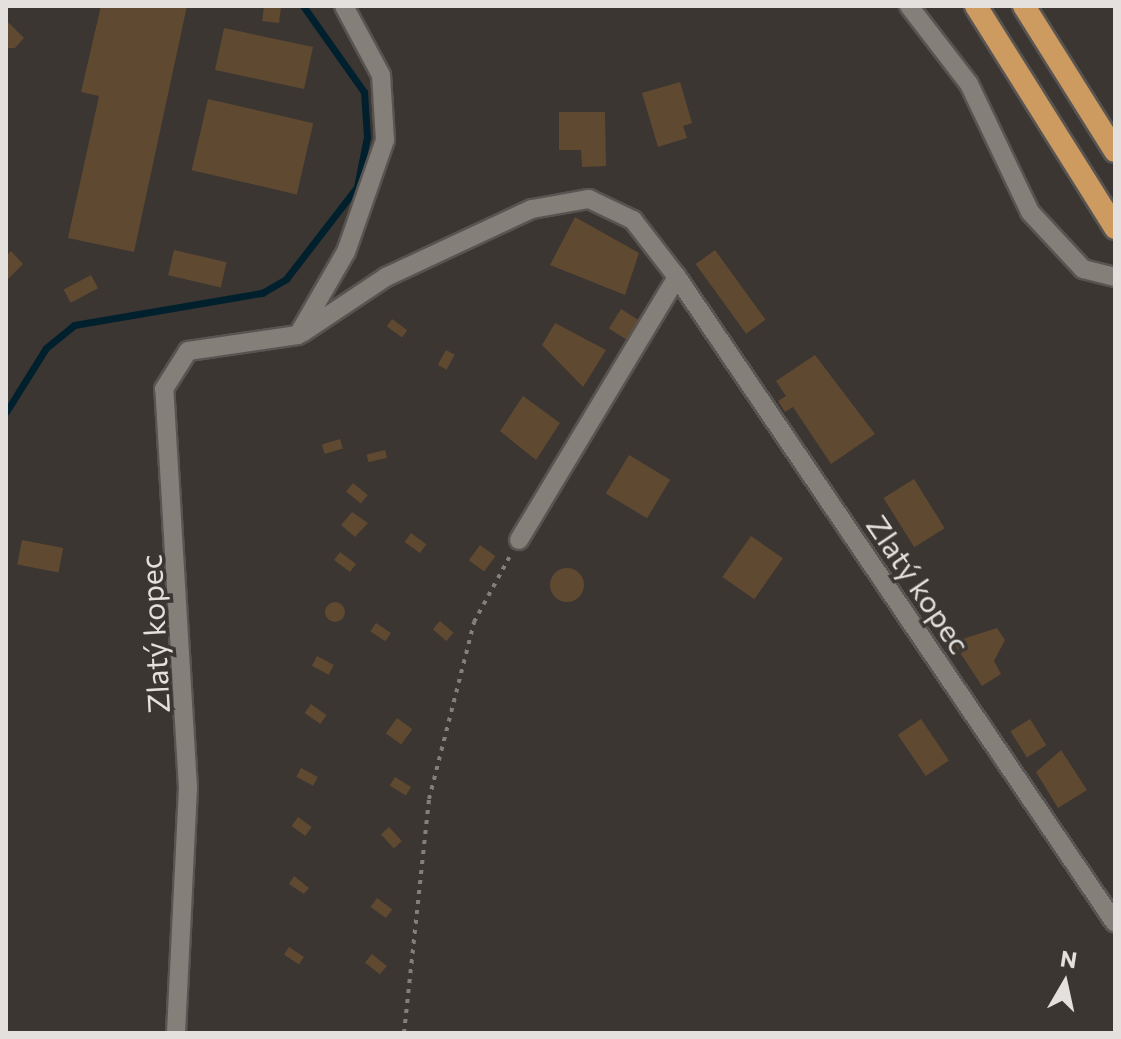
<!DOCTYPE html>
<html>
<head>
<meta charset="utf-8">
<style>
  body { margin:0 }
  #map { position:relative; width:1121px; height:1039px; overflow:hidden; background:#3b3632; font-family:Commissioner,sans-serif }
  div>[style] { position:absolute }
  .stream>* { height:7px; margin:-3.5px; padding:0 3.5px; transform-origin:3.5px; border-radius:3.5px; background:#00202e }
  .building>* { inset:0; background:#5f4931; transform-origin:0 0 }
  .round { border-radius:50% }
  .path>* { height:4px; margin-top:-2px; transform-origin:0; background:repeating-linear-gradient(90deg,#837f7b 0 4px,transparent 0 10px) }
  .roads { filter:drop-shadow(2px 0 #585451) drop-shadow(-2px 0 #585451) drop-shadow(0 2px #585451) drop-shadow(0 -2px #585451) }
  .minor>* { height:18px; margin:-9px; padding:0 9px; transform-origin:9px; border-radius:9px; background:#857f7a }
  .trunk>* { height:22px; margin:-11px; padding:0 11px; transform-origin:11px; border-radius:11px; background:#cd9a60 }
  span { translate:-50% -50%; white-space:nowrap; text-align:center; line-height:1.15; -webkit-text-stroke:7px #3b3632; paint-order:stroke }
  .street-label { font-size:30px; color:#e3e0dd }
  .frame { position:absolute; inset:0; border:8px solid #e3e0dd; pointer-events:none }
  .north { position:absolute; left:1025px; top:943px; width:80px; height:80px; -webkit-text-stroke:6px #3b3632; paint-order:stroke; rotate:9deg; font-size:22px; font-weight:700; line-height:32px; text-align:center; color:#e3e0dd }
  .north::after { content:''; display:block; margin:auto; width:28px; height:36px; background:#e3e0dd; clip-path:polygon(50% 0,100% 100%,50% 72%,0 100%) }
</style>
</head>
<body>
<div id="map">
  <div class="stream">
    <i style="left:6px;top:412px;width:75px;rotate:-58deg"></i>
    <i style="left:46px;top:348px;width:36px;rotate:-39deg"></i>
    <i style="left:74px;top:325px;width:191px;rotate:-9.7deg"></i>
    <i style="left:262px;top:293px;width:28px;rotate:-30deg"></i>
    <i style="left:286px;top:279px;width:116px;rotate:-52.3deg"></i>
    <i style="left:357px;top:187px;width:51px;rotate:-78.7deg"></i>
    <i style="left:367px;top:137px;width:45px;rotate:-93.8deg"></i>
    <i style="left:364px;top:92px;width:105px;rotate:-125.3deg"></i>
  </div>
  <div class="building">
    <i style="clip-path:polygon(101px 6px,187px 6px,134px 252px,68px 238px,99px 96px,81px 92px)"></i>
    <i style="left:264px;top:6px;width:17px;height:15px;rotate:7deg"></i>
    <i style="clip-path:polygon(6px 20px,24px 38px,15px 48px,6px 48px)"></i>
    <i style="left:224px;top:28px;width:91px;height:43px;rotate:12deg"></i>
    <i style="clip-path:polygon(680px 82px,692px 123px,683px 126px,687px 138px,658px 147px,642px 93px)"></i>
    <i style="left:208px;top:99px;width:108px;height:73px;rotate:13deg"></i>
    <i style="clip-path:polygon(559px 112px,605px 112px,606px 166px,582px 167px,581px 150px,559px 150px)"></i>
    <i style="clip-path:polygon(575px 217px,639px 253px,625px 295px,550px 265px)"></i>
    <i style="left:174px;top:250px;width:54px;height:26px;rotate:13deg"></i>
    <i style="left:715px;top:250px;width:86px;height:24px;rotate:54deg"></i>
    <i style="clip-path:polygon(11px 251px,23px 264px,6px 281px,6px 256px)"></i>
    <i style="left:91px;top:275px;width:15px;height:31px;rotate:62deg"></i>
    <i style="left:621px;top:309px;width:22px;height:23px;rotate:32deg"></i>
    <i style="left:392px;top:319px;width:19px;height:9px;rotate:36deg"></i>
    <i style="clip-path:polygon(555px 323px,606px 350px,583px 387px,542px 345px)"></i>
    <i style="left:446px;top:350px;width:10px;height:17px;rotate:29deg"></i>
    <i style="clip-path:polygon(815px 355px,875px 434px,831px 464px,793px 407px,785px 412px,778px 401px,786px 396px,776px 381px)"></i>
    <i style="clip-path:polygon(523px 396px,560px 423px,536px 460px,500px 431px)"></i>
    <i style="left:340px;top:439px;width:10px;height:19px;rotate:73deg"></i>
    <i style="left:385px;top:450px;width:8px;height:19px;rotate:76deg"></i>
    <i style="left:629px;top:455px;width:48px;height:45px;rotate:31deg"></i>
    <i style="left:914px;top:479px;width:58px;height:36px;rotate:58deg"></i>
    <i style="left:353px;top:483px;width:19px;height:11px;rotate:39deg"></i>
    <i style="clip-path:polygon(352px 512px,368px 523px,355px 537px,341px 525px)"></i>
    <i style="left:411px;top:533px;width:19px;height:11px;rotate:36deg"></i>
    <i style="left:751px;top:536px;width:39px;height:50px;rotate:35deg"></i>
    <i style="left:22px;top:540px;width:42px;height:25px;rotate:11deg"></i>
    <i style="left:480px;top:545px;width:19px;height:19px;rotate:36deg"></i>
    <i style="left:340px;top:552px;width:20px;height:10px;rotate:37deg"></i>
    <i class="round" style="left:550px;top:568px;width:34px;height:34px"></i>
    <i class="round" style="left:325px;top:602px;width:20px;height:20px"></i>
    <i style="left:440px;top:621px;width:18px;height:11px;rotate:41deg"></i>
    <i style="left:376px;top:623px;width:18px;height:10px;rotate:34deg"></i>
    <i style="clip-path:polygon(997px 628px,1005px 640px,994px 661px,1001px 674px,982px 686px,953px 642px)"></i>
    <i style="left:317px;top:656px;width:19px;height:11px;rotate:28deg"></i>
    <i style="left:311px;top:704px;width:19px;height:11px;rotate:35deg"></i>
    <i style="left:397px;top:718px;width:19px;height:19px;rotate:36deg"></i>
    <i style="left:921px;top:719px;width:50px;height:28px;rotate:56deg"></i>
    <i style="left:1030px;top:719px;width:31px;height:23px;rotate:58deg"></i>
    <i style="clip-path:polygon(1061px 750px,1087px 790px,1058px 808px,1036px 772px)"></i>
    <i style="left:301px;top:768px;width:19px;height:10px;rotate:28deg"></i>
    <i style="left:395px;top:777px;width:19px;height:10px;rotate:32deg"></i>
    <i style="left:298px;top:817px;width:17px;height:11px;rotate:36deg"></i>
    <i style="left:389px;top:827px;width:19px;height:11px;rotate:47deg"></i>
    <i style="clip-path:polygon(294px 876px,309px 888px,304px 894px,289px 884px)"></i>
    <i style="left:377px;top:898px;width:19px;height:11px;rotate:36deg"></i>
    <i style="left:289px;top:947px;width:18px;height:9px;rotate:34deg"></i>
    <i style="left:372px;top:954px;width:19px;height:11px;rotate:39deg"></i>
  </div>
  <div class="path">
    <i style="left:404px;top:1033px;width:235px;rotate:-83.9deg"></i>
    <i style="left:429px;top:799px;width:183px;rotate:-75.7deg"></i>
    <i style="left:474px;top:622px;width:75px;rotate:-61.4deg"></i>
  </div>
  <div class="roads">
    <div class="minor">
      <i style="left:909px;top:6px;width:98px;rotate:52.4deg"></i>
      <i style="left:969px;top:84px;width:142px;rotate:64.5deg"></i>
      <i style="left:1030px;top:212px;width:78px;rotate:47.1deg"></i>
      <i style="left:1083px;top:269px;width:33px;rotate:14deg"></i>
      <i style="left:302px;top:333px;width:101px;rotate:-33.7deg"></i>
      <i style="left:386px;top:277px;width:161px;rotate:-25deg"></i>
      <i style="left:532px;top:209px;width:58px;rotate:-10deg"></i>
      <i style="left:589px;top:199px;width:49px;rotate:25.5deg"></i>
      <i style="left:633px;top:220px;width:72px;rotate:52.3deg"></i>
      <i style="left:519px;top:540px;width:307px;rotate:-59deg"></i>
      <i style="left:677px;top:277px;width:780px;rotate:55.86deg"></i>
      <i style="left:176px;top:1033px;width:245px;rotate:-87.2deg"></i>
      <i style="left:188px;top:788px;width:400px;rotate:-93.4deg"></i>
      <i style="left:164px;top:389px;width:45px;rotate:-57.7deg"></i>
      <i style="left:188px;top:351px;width:111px;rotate:-8.3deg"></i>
      <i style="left:298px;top:335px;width:96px;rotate:-60deg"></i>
      <i style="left:346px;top:252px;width:119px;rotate:-70.8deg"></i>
      <i style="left:385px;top:140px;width:65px;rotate:-93.5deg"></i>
      <i style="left:381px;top:75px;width:78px;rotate:-118.2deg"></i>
    </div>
    <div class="trunk">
      <i style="left:976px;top:6px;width:262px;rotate:57.9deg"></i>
      <i style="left:1024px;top:6px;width:171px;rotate:57.9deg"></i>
    </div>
  </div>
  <div class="street-label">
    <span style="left:919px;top:584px;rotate:56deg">Zlatý kopec</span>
    <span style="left:154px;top:634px;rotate:-93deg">Zlatý kopec</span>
  </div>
  <div class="frame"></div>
  <div class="north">N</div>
</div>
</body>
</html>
